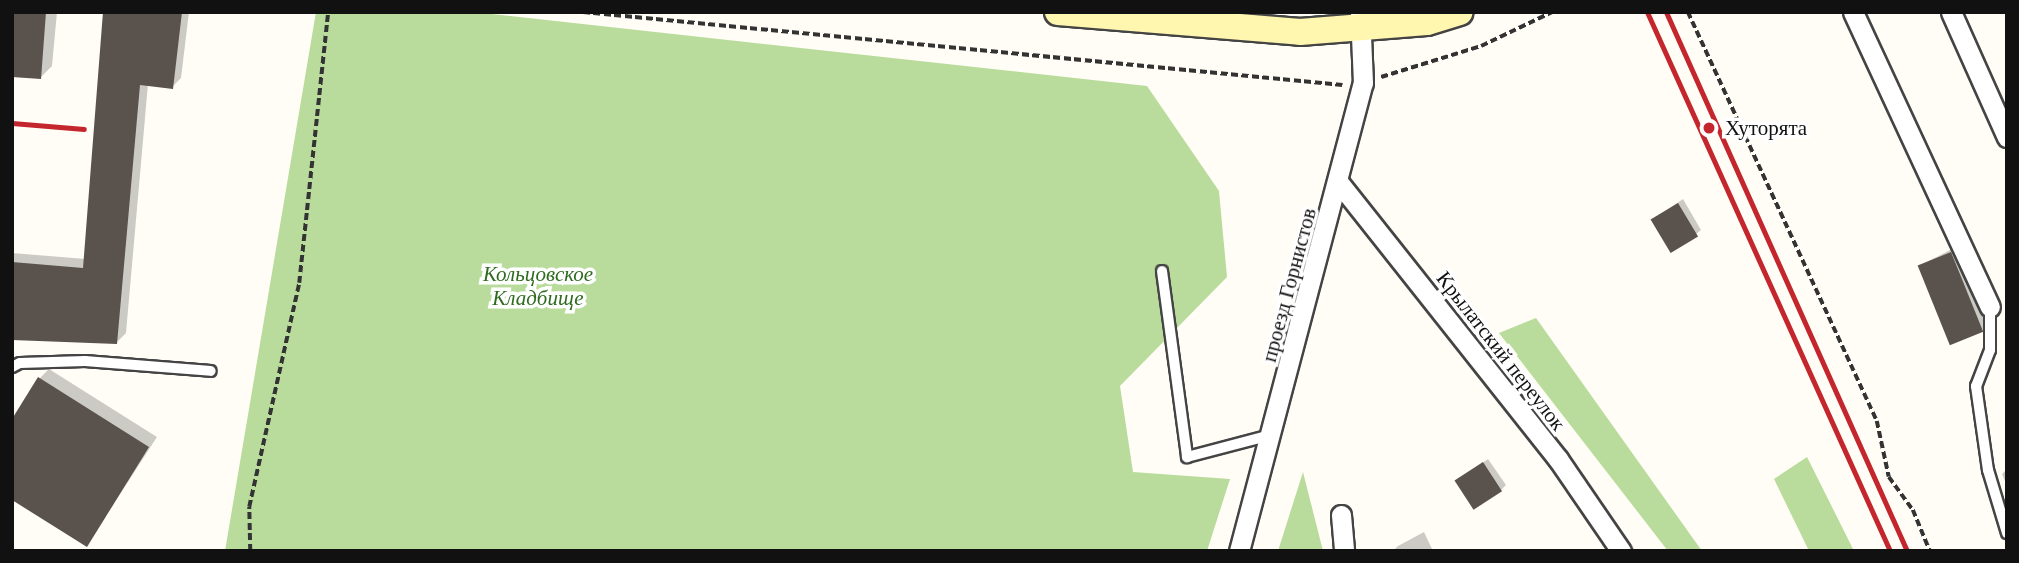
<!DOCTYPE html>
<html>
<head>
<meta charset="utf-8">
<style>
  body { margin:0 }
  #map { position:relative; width:2019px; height:563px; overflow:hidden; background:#fffdf5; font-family:Georgia,serif }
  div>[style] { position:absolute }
  .forest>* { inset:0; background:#b9dc9c }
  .shadow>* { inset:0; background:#0003 }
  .building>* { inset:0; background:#5a524d; transform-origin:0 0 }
  .path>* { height:3.5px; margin-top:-1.75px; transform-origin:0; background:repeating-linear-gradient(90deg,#333 0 7px,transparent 0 10.5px) }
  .roads { filter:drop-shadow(2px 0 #444) drop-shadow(-2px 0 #444) drop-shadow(0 2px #444) drop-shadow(0 -2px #444) }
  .service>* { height:10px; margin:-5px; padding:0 5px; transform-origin:5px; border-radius:5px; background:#fff }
  .minor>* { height:19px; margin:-9.5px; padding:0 9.5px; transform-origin:9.5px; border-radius:9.5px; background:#fff }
  .secondary>* { height:26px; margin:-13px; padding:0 13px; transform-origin:13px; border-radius:13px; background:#fff6b0 }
  .rail>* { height:5px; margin:-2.5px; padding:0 2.5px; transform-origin:2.5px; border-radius:2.5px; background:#c4262e }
  .dots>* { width:19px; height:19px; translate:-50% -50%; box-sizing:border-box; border:4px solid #fff; border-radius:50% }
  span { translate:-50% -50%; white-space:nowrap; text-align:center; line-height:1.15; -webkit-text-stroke:7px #fff; paint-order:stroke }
  .poi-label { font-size:21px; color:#111 }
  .left { translate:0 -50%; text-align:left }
  .park-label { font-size:21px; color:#2f6b1f; font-style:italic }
  .street-label { font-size:21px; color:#111 }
  .frame { position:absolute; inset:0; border:14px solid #111; pointer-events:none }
</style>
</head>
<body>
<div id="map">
  <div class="forest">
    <i style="clip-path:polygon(316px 12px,473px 12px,1147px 86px,1219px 191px,1227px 277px,1120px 386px,1133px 472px,1230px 479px,1207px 551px,225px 551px)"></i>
    <i style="clip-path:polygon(1536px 318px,1702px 551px,1668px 551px,1499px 333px)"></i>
    <i style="clip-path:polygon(1807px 457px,1854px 551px,1809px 551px,1774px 479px)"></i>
    <i style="clip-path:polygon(1303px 472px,1323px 551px,1278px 551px)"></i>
  </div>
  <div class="shadow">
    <i style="clip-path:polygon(12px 12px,57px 12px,52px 66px,40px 78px)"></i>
    <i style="clip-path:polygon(106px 12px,189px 12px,181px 78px,172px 87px,148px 84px,126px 333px,116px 343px,12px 336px,12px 253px,86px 259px)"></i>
    <i style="clip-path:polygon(1683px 199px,1701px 230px,1696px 234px,1652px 220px)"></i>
    <i style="clip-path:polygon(1958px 246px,1989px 323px,1982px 330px,1919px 266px)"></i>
    <i style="clip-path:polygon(49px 369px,157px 437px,87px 545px,40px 378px)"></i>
    <i style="clip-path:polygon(1488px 459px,1506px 485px,1501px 490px,1462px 477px)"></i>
    <i style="clip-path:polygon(2007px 469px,2007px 486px,2002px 474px)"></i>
    <i style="clip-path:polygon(1424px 532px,1433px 551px,1393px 551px,1398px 546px)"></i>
  </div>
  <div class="building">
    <i style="clip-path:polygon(12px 12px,46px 12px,41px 79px,12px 77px)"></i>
    <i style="clip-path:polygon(103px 12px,182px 12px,173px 89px,140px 85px,117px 344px,12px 340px,12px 262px,83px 268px)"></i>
    <i style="left:1678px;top:203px;width:39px;height:32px;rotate:59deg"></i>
    <i style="left:1951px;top:252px;width:86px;height:36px;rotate:68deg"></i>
    <i style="clip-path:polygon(38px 377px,149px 447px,87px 547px,12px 500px,12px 419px)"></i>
    <i style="left:1483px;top:462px;width:35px;height:34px;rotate:57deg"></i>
  </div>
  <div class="path">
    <i style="left:583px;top:12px;width:763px;rotate:5.49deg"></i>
    <i style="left:1688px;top:12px;width:451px;rotate:65.2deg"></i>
    <i style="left:1877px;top:421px;width:57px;rotate:77.9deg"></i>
    <i style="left:1889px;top:477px;width:41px;rotate:54deg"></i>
    <i style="left:1913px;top:510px;width:44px;rotate:67.5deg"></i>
    <i style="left:1381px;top:77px;width:105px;rotate:-17.2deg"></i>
    <i style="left:1481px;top:46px;width:79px;rotate:-25.6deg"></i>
    <i style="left:250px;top:551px;width:44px;rotate:-91.3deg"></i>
    <i style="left:249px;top:507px;width:230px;rotate:-77.4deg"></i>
    <i style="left:299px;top:283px;width:273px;rotate:-83.9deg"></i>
  </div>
  <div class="roads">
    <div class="service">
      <i style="left:1162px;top:271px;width:188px;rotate:82.3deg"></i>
      <i style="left:1187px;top:457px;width:87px;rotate:-14.7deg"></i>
      <i style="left:1990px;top:307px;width:43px;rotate:90deg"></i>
      <i style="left:1990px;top:350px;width:39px;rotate:111deg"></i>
      <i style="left:1976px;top:386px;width:85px;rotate:81.9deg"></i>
      <i style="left:1988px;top:470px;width:66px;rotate:73.2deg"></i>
      <i style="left:12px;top:367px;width:9px;rotate:-27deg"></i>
      <i style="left:20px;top:363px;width:65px;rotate:-1.8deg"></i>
      <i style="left:85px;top:361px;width:126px;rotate:4.5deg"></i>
    </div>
    <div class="minor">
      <i style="left:1853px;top:12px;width:325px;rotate:65.1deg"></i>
      <i style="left:1951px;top:12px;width:137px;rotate:65.9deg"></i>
      <i style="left:1340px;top:184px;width:351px;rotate:51.6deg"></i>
      <i style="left:1558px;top:459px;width:112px;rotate:55.6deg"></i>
      <i style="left:1341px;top:515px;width:36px;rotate:85deg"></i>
      <i style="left:1239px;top:551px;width:484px;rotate:-75.2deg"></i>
      <i style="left:1363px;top:83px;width:71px;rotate:-92.4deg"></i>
    </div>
    <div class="secondary">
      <i style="left:1058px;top:12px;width:243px;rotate:4.7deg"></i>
      <i style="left:1300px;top:32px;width:127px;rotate:-4.5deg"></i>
      <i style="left:1427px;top:22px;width:34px;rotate:-17deg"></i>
    </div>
  </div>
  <div class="rail">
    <i style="left:1647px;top:12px;width:591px;rotate:65.73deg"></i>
    <i style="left:1666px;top:12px;width:590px;rotate:65.91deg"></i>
    <i style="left:12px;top:123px;width:72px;rotate:4.8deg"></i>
  </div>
  <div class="dots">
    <i style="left:1709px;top:128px;background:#c4262e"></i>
  </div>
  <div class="poi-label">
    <span class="left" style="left:1725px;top:128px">Хуторята</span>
  </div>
  <div class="park-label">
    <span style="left:538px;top:286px">Кольцовское<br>Кладбище</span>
  </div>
  <div class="street-label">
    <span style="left:1289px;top:285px;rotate:-75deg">проезд Горнистов</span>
    <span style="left:1501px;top:351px;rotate:52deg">Крылатский переулок</span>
  </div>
  <div class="frame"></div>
</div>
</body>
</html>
